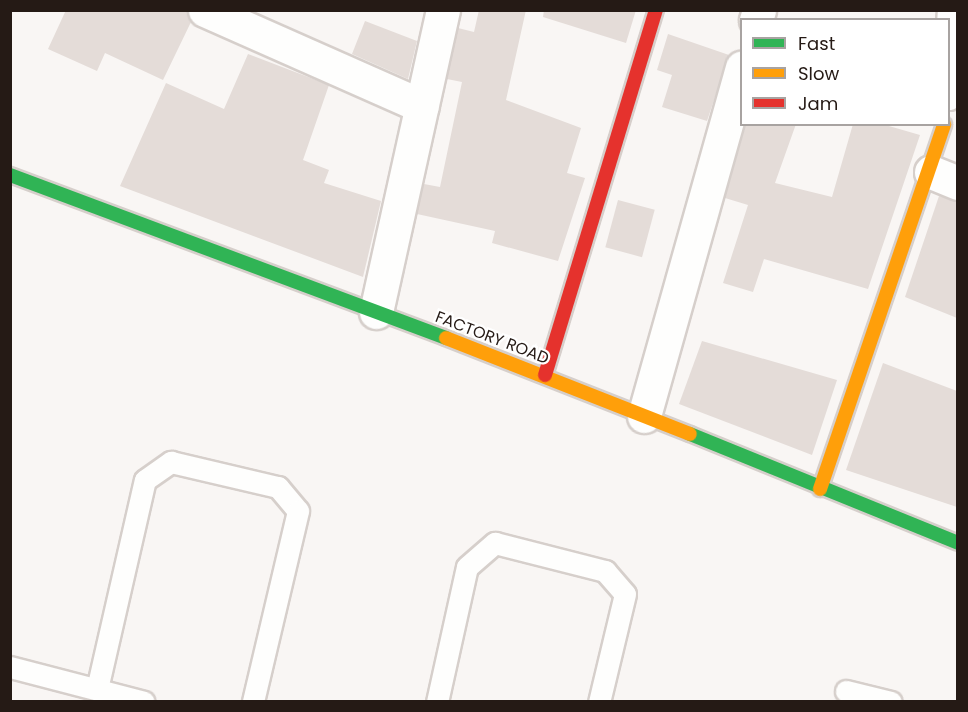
<!DOCTYPE html>
<html>
<head>
<meta charset="utf-8">
<style>
  body { margin:0 }
  #map { position:relative; width:968px; height:712px; overflow:hidden; background:#f9f6f4; font-family:Poppins,sans-serif }
  div>[style] { position:absolute }
  .building>* { inset:0; background:#e4dcd8; transform-origin:0 0 }
  .roads { filter:drop-shadow(2px 0 #d6cfcb) drop-shadow(-2px 0 #d6cfcb) drop-shadow(0 2px #d6cfcb) drop-shadow(0 -2px #d6cfcb) }
  .lane>* { height:21px; margin:-10.5px; padding:0 10.5px; transform-origin:10.5px; border-radius:10.5px; background:#fefefd }
  .street>* { height:33px; margin:-16.5px; padding:0 16.5px; transform-origin:16.5px; border-radius:16.5px; background:#fefefd }
  .fast>* { height:14px; margin:-7px; padding:0 7px; transform-origin:7px; border-radius:7px; background:#30b455 }
  .slow>* { height:14px; margin:-7px; padding:0 7px; transform-origin:7px; border-radius:7px; background:#ff9f0a }
  .jam>* { height:14px; margin:-7px; padding:0 7px; transform-origin:7px; border-radius:7px; background:#e5322d }
  span { translate:-50% -50%; white-space:nowrap; text-align:center; line-height:1.15; -webkit-text-stroke:4.5px #fff; paint-order:stroke }
  .street-label { font-size:16px; color:#251a15 }
  .frame { position:absolute; inset:0; border:12px solid #251a15; pointer-events:none }
  .legend { position:absolute; left:740px; top:18px; width:210px; height:108px; box-sizing:border-box; background:#fff; border:2px solid #a8a3a1; margin:0; padding:8px 10px; list-style:none; font-size:18px; color:#251a15 }
  .legend li { display:flex; align-items:center; gap:12px; height:30px }
  .legend b { width:30px; border:2px solid #a8a3a1 }
</style>
</head>
<body>
<div id="map">
  <div class="building">
    <i style="clip-path:polygon(66px 10px,187px 10px,191px 22px,163px 80px,105px 53px,97px 71px,48px 49px)"></i>
    <i style="clip-path:polygon(479px 10px,526px 10px,506px 100px,581px 128px,567px 173px,585px 178px,558px 261px,492px 243px,495px 231px,417px 214px,424px 184px,440px 187px,462px 82px,447px 79px,458px 28px,474px 32px)"></i>
    <i style="clip-path:polygon(544px 10px,636px 10px,626px 43px,543px 17px)"></i>
    <i style="clip-path:polygon(365px 21px,417px 41px,408px 79px,352px 54px)"></i>
    <i style="clip-path:polygon(668px 34px,729px 55px,707px 121px,662px 107px,672px 75px,657px 70px)"></i>
    <i style="clip-path:polygon(248px 54px,329px 85px,303px 160px,329px 170px,324px 183px,381px 201px,363px 277px,120px 186px,166px 83px,224px 109px)"></i>
    <i style="clip-path:polygon(746px 124px,796px 124px,775px 183px,832px 197px,853px 124px,882px 124px,920px 135px,868px 289px,764px 259px,753px 292px,723px 283px,748px 205px,725px 198px)"></i>
    <i style="clip-path:polygon(939px 196px,957px 201px,957px 318px,905px 297px)"></i>
    <i style="left:618px;top:200px;width:38px;height:49px;rotate:15deg"></i>
    <i style="clip-path:polygon(702px 341px,837px 380px,812px 455px,679px 404px)"></i>
    <i style="clip-path:polygon(883px 363px,957px 391px,957px 507px,846px 470px)"></i>
  </div>
  <div class="roads">
    <div class="lane">
      <i style="left:10px;top:667px;width:138px;rotate:14.6deg"></i>
      <i style="left:97px;top:689px;width:214px;rotate:-77.1deg"></i>
      <i style="left:145px;top:480px;width:32px;rotate:-35deg"></i>
      <i style="left:171px;top:462px;width:110px;rotate:13.2deg"></i>
      <i style="left:278px;top:487px;width:31px;rotate:50deg"></i>
      <i style="left:298px;top:511px;width:196px;rotate:103.3deg"></i>
      <i style="left:846px;top:691px;width:46px;rotate:13.7deg"></i>
      <i style="left:437px;top:702px;width:138px;rotate:-77.5deg"></i>
      <i style="left:467px;top:567px;width:37px;rotate:-41deg"></i>
      <i style="left:495px;top:543px;width:114px;rotate:14.3deg"></i>
      <i style="left:605px;top:571px;width:30px;rotate:49deg"></i>
      <i style="left:625px;top:594px;width:111px;rotate:103.5deg"></i>
    </div>
    <div class="street">
      <i style="left:205px;top:10px;width:237px;rotate:23.9deg"></i>
      <i style="left:756px;top:20px;width:10px;rotate:-73deg"></i>
      <i style="left:948px;top:93px;width:83px;rotate:-85.9deg"></i>
      <i style="left:931px;top:172px;width:29px;rotate:22deg"></i>
      <i style="left:376px;top:312px;width:309px;rotate:-77.5deg"></i>
      <i style="left:644px;top:416px;width:362px;rotate:-74.3deg"></i>
    </div>
    <div class="fast">
      <i style="left:10px;top:175px;width:465px;rotate:20.5deg"></i>
      <i style="left:690px;top:434px;width:289px;rotate:22.1deg"></i>
    </div>
    <div class="slow">
      <i style="left:446px;top:338px;width:262px;rotate:21.5deg"></i>
      <i style="left:820px;top:489px;width:385px;rotate:-71.2deg"></i>
    </div>
    <div class="jam">
      <i style="left:545px;top:375px;width:382px;rotate:-73.1deg"></i>
    </div>
  </div>
  <div class="street-label">
    <span style="left:492px;top:338px;rotate:21deg">FACTORY ROAD</span>
  </div>
  <div class="frame"></div>
  <ul class="legend">
  <li><b style="height:8px;background:#30b455"></b>Fast</li>
  <li><b style="height:8px;background:#ff9f0a"></b>Slow</li>
  <li><b style="height:8px;background:#e5322d"></b>Jam</li>
  </ul>
</div>
</body>
</html>
